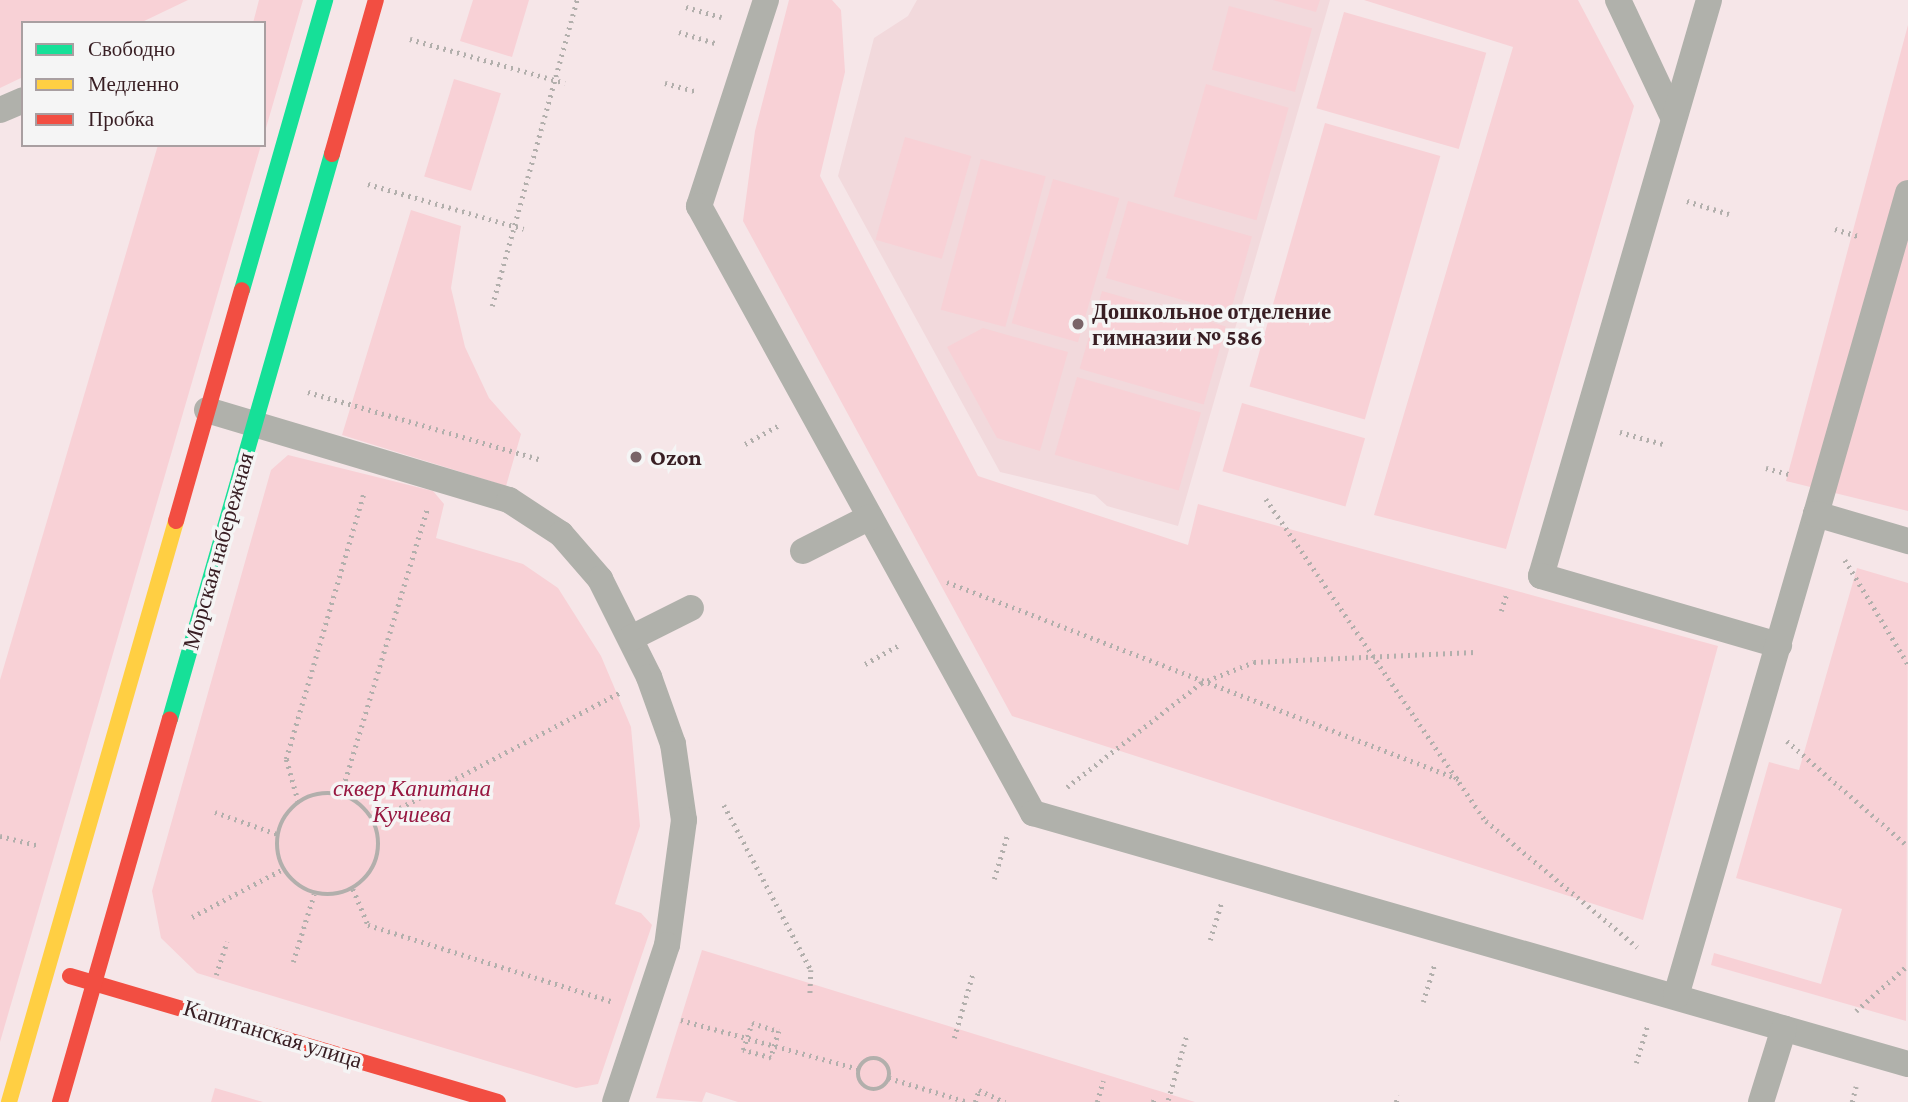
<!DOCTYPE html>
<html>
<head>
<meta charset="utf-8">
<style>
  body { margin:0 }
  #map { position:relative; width:1908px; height:1102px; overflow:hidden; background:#f6e6e8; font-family:"Crimson Pro",serif }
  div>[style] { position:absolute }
  .built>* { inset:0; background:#f2d9dc }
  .green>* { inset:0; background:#f8d1d6; transform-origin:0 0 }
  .path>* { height:4.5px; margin-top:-2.25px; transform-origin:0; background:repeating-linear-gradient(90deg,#b2afac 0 2px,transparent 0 7px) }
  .path>.ring { margin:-2.25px; padding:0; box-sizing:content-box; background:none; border:4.5px solid #b2afac; border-radius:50% }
  .lane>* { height:26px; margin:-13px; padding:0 13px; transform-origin:13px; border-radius:13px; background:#b0b1ab }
  .fast>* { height:16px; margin:-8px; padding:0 8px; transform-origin:8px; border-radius:8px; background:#16e098 }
  .slow>* { height:16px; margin:-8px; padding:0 8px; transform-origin:8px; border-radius:8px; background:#ffcf43 }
  .jam>* { height:16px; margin:-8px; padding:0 8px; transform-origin:8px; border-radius:8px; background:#f24e42 }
  .dots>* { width:19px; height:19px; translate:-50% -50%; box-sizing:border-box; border:4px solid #f5f5f5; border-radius:50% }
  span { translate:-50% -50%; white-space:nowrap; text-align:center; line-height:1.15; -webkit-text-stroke:7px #f5f5f5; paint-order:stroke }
  .poi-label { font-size:23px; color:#381e23; font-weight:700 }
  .left { translate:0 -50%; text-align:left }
  .street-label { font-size:23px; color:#381e23 }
  .park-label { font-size:23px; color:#971740; font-style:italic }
  .legend { position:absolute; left:21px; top:21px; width:245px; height:126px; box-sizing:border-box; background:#f5f5f5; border:2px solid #a99fa1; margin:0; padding:9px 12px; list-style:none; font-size:21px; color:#381e23 }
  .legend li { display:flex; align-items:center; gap:14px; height:35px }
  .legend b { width:35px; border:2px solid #a99fa1 }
</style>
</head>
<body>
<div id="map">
  <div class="built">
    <i style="clip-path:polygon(917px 0,1330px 0,1178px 526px,1107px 506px,1095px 495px,1000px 472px,838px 176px,874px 38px,908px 16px)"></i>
  </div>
  <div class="green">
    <i style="clip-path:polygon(0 0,188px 0,140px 23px,23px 23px,23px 77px,0 88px)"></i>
    <i style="clip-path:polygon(259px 0,303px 0,264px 135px,264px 23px,253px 23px)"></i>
    <i style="clip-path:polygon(473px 0,529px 0,512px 57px,460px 41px)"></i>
    <i style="clip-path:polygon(789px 0,832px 0,841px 10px,845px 72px,820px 176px,978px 476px,1188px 545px,1198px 504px,1718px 646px,1643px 920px,1012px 716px,743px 221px,755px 131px)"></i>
    <i style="clip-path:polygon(1273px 0,1320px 0,1316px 12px)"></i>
    <i style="clip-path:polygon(1364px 0,1578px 0,1634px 106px,1506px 549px,1374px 515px,1513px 47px)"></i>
    <i style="left:1229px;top:6px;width:86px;height:66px;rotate:15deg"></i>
    <i style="left:1344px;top:12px;width:148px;height:100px;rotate:16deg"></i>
    <i style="clip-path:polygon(1908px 25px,1908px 511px,1786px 481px)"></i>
    <i style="left:454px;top:79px;width:49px;height:102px;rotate:17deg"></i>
    <i style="left:1206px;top:84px;width:86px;height:117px;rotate:16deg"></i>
    <i style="left:1325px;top:123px;width:120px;height:274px;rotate:16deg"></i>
    <i style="left:905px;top:137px;width:69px;height:107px;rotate:16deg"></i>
    <i style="clip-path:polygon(158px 145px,261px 145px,0 1042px,0 680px)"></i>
    <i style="left:981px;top:159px;width:67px;height:156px;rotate:15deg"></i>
    <i style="left:1053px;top:179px;width:69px;height:150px;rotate:16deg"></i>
    <i style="left:1128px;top:201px;width:129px;height:80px;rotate:16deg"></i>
    <i style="clip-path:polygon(411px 210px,461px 226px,451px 288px,465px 347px,489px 398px,521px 434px,506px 486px,342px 435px)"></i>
    <i style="left:1102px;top:291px;width:129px;height:81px;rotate:16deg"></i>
    <i style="clip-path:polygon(983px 328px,1068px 352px,1040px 451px,997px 438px,947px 347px)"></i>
    <i style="left:1077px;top:377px;width:129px;height:81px;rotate:16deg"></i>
    <i style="left:1242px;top:403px;width:128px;height:71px;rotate:16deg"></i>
    <i style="clip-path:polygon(288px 455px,433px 491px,444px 504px,436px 538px,523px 564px,558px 588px,601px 656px,631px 727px,640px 826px,615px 904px,641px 913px,652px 925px,598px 1084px,576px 1088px,197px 973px,161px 938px,152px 891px,271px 470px)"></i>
    <i style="clip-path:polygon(1857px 568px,1908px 583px,1906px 1021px,1711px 965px,1714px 953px,1821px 984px,1842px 909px,1736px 878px,1769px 762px,1799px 770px)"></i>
    <i style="clip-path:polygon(702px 950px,1195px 1102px,738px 1102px,706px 1092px,702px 1102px,656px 1098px)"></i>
    <i style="clip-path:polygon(215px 1088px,263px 1102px,211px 1102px)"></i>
  </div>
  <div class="path">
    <i style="left:686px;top:7px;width:37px;rotate:16deg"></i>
    <i style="left:679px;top:32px;width:38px;rotate:17deg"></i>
    <i style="left:410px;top:39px;width:161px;rotate:15.8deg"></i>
    <i style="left:665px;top:83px;width:34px;rotate:15deg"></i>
    <i style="left:368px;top:184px;width:162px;rotate:16.1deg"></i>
    <i style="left:1687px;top:201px;width:44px;rotate:17.2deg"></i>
    <i style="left:1835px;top:229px;width:24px;rotate:17deg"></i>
    <i style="left:492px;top:306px;width:318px;rotate:-74.5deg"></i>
    <i style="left:308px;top:392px;width:241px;rotate:16.2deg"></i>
    <i style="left:1620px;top:432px;width:45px;rotate:15.6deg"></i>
    <i style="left:745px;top:444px;width:38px;rotate:-29deg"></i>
    <i style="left:1766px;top:468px;width:24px;rotate:15deg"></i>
    <i style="left:1266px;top:499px;width:390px;rotate:55.7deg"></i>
    <i style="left:1486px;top:821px;width:197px;rotate:39.8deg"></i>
    <i style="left:1845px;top:560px;width:122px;rotate:58.8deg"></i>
    <i style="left:947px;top:582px;width:551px;rotate:21.07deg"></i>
    <i style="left:1501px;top:611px;width:20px;rotate:-72deg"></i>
    <i style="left:865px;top:664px;width:41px;rotate:-29.1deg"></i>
    <i style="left:1787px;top:741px;width:160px;rotate:41deg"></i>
    <i style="left:1067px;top:787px;width:170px;rotate:-37.8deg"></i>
    <i style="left:1201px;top:683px;width:57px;rotate:-21.6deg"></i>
    <i style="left:1254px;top:662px;width:221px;rotate:-2.6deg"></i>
    <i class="ring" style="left:277px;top:793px;width:97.5px;height:97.5px"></i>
    <i style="left:341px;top:794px;width:297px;rotate:-73.2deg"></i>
    <i style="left:298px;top:802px;width:45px;rotate:-105.6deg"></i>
    <i style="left:286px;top:759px;width:278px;rotate:-73.7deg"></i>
    <i style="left:724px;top:805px;width:187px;rotate:62.2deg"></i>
    <i style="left:811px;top:970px;width:25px;rotate:92deg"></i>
    <i style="left:215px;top:812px;width:66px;rotate:19.5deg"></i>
    <i style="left:375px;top:821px;width:276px;rotate:-27.7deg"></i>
    <i style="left:0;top:836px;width:41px;rotate:14deg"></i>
    <i style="left:994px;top:879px;width:45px;rotate:-73.2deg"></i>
    <i style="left:353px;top:889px;width:39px;rotate:67deg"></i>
    <i style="left:368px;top:925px;width:255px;rotate:17.4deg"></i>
    <i style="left:192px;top:917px;width:103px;rotate:-27.8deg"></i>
    <i style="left:1210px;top:940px;width:38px;rotate:-73deg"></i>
    <i style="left:293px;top:962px;width:71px;rotate:-72.8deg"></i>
    <i style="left:216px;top:975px;width:35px;rotate:-72deg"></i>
    <i style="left:1423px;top:1002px;width:38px;rotate:-73deg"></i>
    <i style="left:1856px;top:1011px;width:69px;rotate:-41.5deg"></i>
    <i style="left:681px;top:1020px;width:185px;rotate:15.4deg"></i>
    <i style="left:752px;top:1023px;width:28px;rotate:17deg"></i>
    <i style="left:779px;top:1031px;width:28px;rotate:107deg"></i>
    <i style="left:771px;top:1058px;width:29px;rotate:-164deg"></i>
    <i style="left:743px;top:1050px;width:28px;rotate:-72deg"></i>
    <i style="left:954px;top:1038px;width:68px;rotate:-73.7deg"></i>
    <i class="ring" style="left:858px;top:1058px;width:27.5px;height:27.5px"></i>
    <i style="left:1636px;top:1063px;width:38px;rotate:-73deg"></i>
    <i style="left:889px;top:1078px;width:83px;rotate:16.9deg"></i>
    <i style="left:1168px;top:1100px;width:69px;rotate:-73.9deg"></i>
    <i style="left:975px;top:1102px;width:13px;rotate:-72deg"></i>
    <i style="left:979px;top:1090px;width:29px;rotate:25deg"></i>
    <i style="left:1097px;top:1102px;width:22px;rotate:-74deg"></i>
    <i style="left:1153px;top:1102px;width:5px;rotate:-68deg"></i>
    <i style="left:1396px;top:1102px;width:7px;rotate:-74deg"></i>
    <i style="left:1852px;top:1102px;width:16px;rotate:-76deg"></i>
  </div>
  <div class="lane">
    <i style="left:766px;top:0;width:217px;rotate:108deg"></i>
    <i style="left:699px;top:206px;width:693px;rotate:61.18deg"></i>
    <i style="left:1033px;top:813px;width:910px;rotate:16.01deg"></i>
    <i style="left:1618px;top:0;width:127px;rotate:64.8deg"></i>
    <i style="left:1709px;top:0;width:600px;rotate:106.26deg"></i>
    <i style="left:1541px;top:576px;width:248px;rotate:16.2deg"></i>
    <i style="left:0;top:110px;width:25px;rotate:-23deg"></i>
    <i style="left:207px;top:410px;width:315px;rotate:16.6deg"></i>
    <i style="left:509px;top:500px;width:62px;rotate:33.2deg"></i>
    <i style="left:561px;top:534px;width:60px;rotate:49.1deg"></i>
    <i style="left:600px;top:579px;width:110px;rotate:63.4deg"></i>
    <i style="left:649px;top:677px;width:71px;rotate:70.3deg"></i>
    <i style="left:673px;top:744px;width:77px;rotate:81.8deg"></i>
    <i style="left:684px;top:820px;width:126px;rotate:97.7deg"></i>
    <i style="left:667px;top:945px;width:165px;rotate:108.3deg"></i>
    <i style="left:1816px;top:514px;width:334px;rotate:-74deg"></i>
    <i style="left:803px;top:551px;width:75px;rotate:-26.9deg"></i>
    <i style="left:631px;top:638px;width:67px;rotate:-26.6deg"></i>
    <i style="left:1676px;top:996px;width:502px;rotate:-73.8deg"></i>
    <i style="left:1816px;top:514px;width:96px;rotate:16.4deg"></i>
    <i style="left:1761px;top:1102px;width:77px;rotate:-72.7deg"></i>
  </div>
  <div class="fast">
    <i style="left:242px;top:290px;width:302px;rotate:-74deg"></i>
    <i style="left:170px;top:719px;width:588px;rotate:-74deg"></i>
  </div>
  <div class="slow">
    <i style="left:9px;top:1102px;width:605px;rotate:-73.96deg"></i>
  </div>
  <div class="jam">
    <i style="left:332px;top:154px;width:160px;rotate:-74.1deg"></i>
    <i style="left:176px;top:521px;width:240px;rotate:-74.1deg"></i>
    <i style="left:70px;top:976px;width:446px;rotate:16.4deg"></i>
    <i style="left:60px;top:1102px;width:398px;rotate:-74deg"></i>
  </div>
  <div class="dots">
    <i style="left:1078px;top:324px;background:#7a6468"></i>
    <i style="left:636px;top:457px;background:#7a6468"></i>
  </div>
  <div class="poi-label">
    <span class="left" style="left:1092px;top:324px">Дошкольное отделение<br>гимназии № 586</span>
    <span class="left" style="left:650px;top:457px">Ozon</span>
  </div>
  <div class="street-label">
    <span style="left:218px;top:551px;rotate:-74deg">Морская набережная</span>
    <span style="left:273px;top:1034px;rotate:17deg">Капитанская улица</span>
  </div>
  <div class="park-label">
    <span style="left:412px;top:801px">сквер Капитана<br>Кучиева</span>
  </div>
  <ul class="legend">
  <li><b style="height:9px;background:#16e098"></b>Свободно</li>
  <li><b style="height:9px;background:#ffcf43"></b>Медленно</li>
  <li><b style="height:9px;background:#f24e42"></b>Пробка</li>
  </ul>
</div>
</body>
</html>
